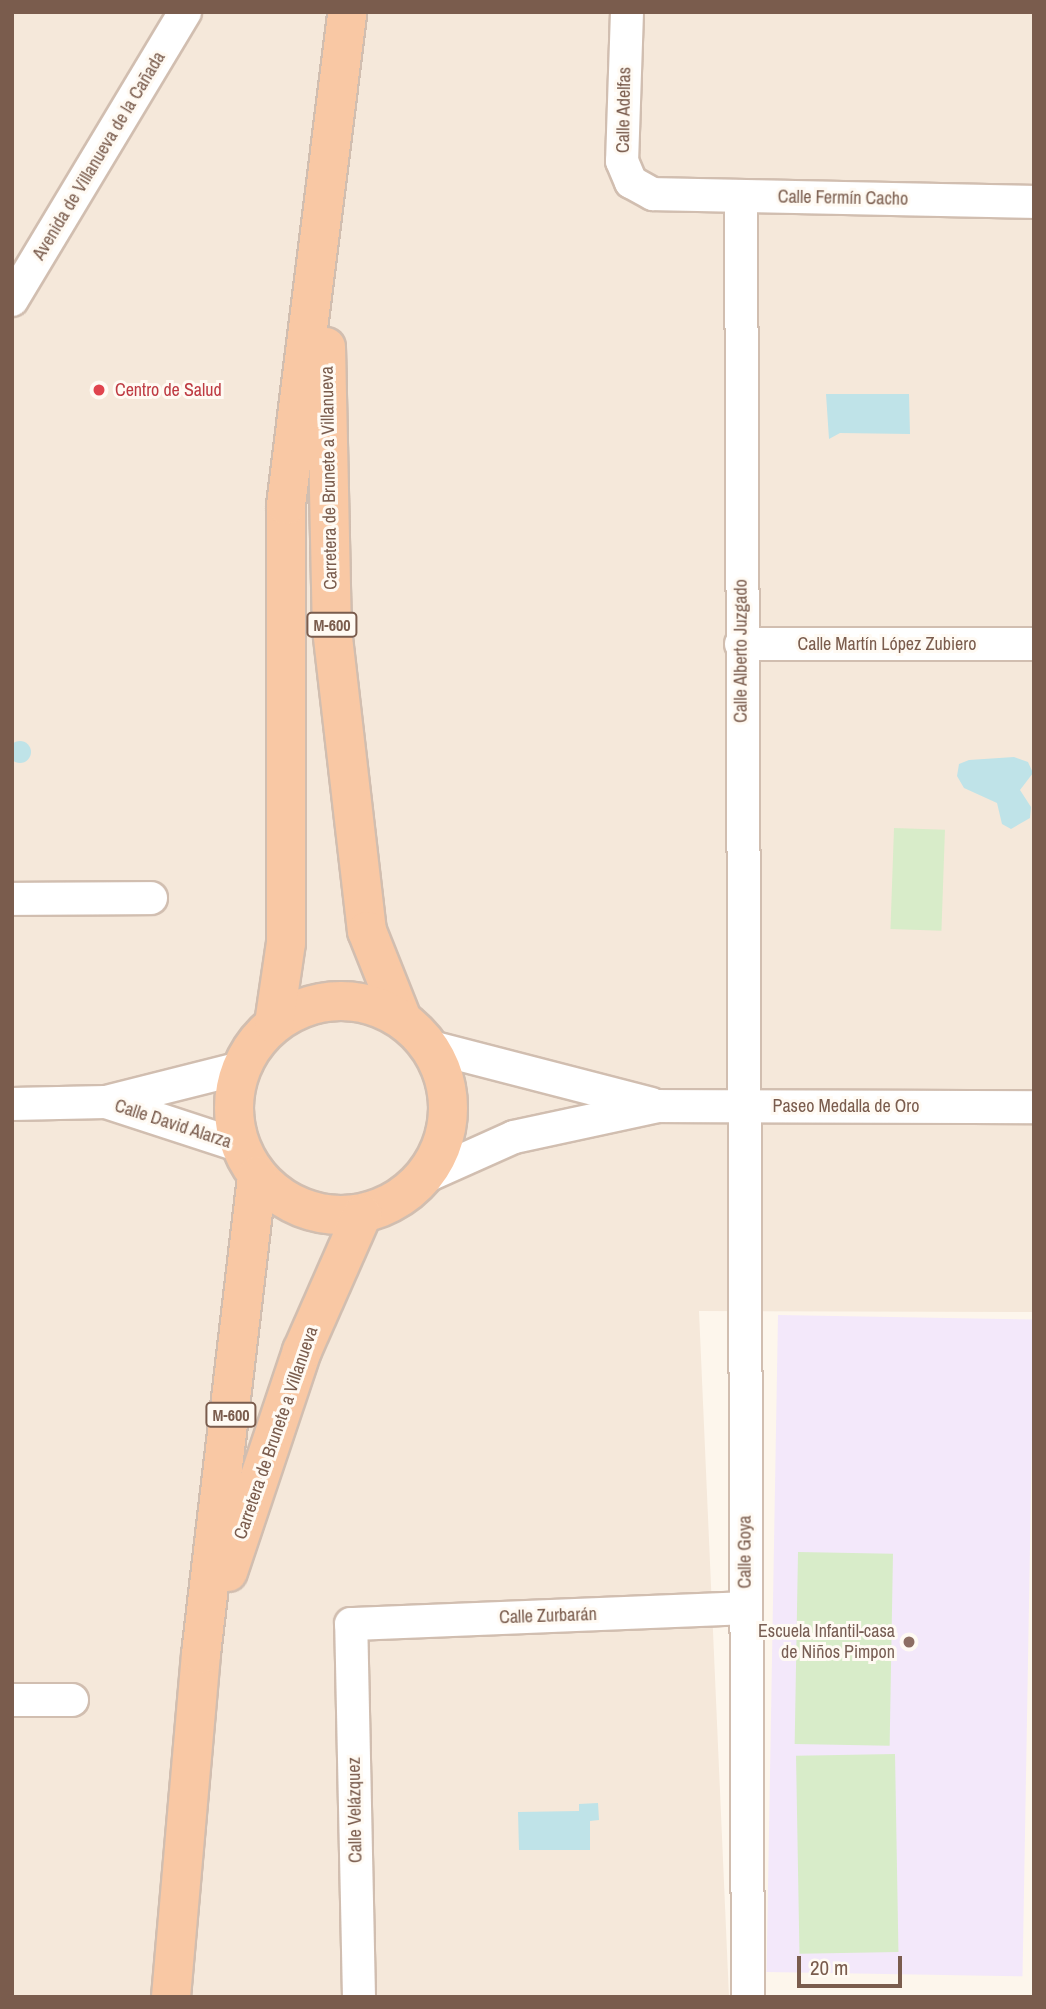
<!DOCTYPE html>
<html>
<head>
<meta charset="utf-8">
<style>
  body { margin:0 }
  #map { position:relative; width:1046px; height:2009px; overflow:hidden; background:#fdf6ec; font-family:"Archivo Narrow",sans-serif }
  div>[style] { position:absolute }
  .residential>* { inset:0; background:#f5e8da }
  .education>* { inset:0; background:#f3e8fa; transform-origin:0 0 }
  .green>* { inset:0; background:#d8ecc9; transform-origin:0 0 }
  .water>* { inset:0; background:#bfe3e8 }
  .round { border-radius:50% }
  .roads { filter:drop-shadow(2px 0 #d1beb0) drop-shadow(-2px 0 #d1beb0) drop-shadow(0 2px #d1beb0) drop-shadow(0 -2px #d1beb0) }
  .minor>* { height:32px; margin:-16px; padding:0 16px; transform-origin:16px; border-radius:16px; background:#fff }
  .trunk>* { height:38px; margin:-19px; padding:0 19px; transform-origin:19px; border-radius:19px; background:#f9c8a4 }
  .trunk>.ring { margin:-19px; padding:0; box-sizing:content-box; background:none; border:38px solid #f9c8a4; border-radius:50% }
  .dots>* { width:19px; height:19px; translate:-50% -50%; box-sizing:border-box; border:4px solid #fffaf3; border-radius:50% }
  span { translate:-50% -50%; white-space:nowrap; text-align:center; line-height:1.15; -webkit-text-stroke:6px #fffaf3; paint-order:stroke }
  .shield-label span { padding:2px 5px; background:#fffaf3; border:2px solid; border-radius:5px; -webkit-text-stroke-width:0 }
  .shield-label { font-size:16px; color:#7a5c4d; font-weight:700 }
  .street-label { font-size:18px; color:#7a5c4d }
  .health-label { font-size:18px; color:#be3a42 }
  .left { translate:0 -50%; text-align:left }
  .education-label { font-size:18px; color:#785e54 }
  .right { translate:-100% -50%; text-align:right }
  .frame { position:absolute; inset:0; border:14px solid #7a5c4d; pointer-events:none }
  .scale { position:absolute; left:797px; top:1956px; width:105px; height:32px; box-sizing:border-box; border:4px solid #7a5c4d; border-top:0; padding-left:9px; font-size:21px; line-height:24px; white-space:nowrap; color:#7a5c4d; -webkit-text-stroke:5px #fffaf3; paint-order:stroke }
</style>
</head>
<body>
<div id="map">
  <div class="residential">
    <i style="clip-path:polygon(12px 12px,1034px 12px,1034px 1312px,699px 1311px,729px 1997px,12px 1997px)"></i>
  </div>
  <div class="education">
    <i style="left:778px;top:1315px;width:256px;height:657px;rotate:1deg"></i>
  </div>
  <div class="green">
    <i style="left:894px;top:828px;width:51px;height:101px;rotate:2deg"></i>
    <i style="left:798px;top:1552px;width:95px;height:192px;rotate:1deg"></i>
    <i style="left:895px;top:1754px;width:198px;height:99px;rotate:89deg"></i>
  </div>
  <div class="water">
    <i style="clip-path:polygon(826px 394px,909px 394px,910px 434px,840px 433px,829px 439px)"></i>
    <i class="round" style="left:9px;top:741px;width:22px;height:22px"></i>
    <i style="clip-path:polygon(1014px 757px,1028px 762px,1033px 773px,1020px 790px,1031px 807px,1030px 818px,1011px 829px,1002px 824px,997px 803px,964px 788px,957px 776px,959px 764px,969px 760px)"></i>
    <i style="clip-path:polygon(598px 1803px,599px 1820px,590px 1821px,590px 1850px,519px 1850px,518px 1812px,579px 1811px,579px 1804px)"></i>
  </div>
  <div class="roads">
    <div class="minor">
      <i style="left:627px;top:12px;width:149px;rotate:91.9deg"></i>
      <i style="left:622px;top:161px;width:23px;rotate:67deg"></i>
      <i style="left:631px;top:182px;width:25px;rotate:29deg"></i>
      <i style="left:653px;top:194px;width:381px;rotate:1.2deg"></i>
      <i style="left:741px;top:196px;width:1801px;rotate:89.78deg"></i>
      <i style="left:12px;top:300px;width:336px;rotate:-59deg"></i>
      <i style="left:741px;top:644px;width:293px"></i>
      <i style="left:12px;top:899px;width:139px;rotate:-0.4deg"></i>
      <i style="left:431px;top:1047px;width:227px;rotate:14.5deg"></i>
      <i style="left:106px;top:1102px;width:142px;rotate:18.1deg"></i>
      <i style="left:12px;top:1104px;width:94px;rotate:-1.2deg"></i>
      <i style="left:106px;top:1102px;width:139px;rotate:-14.1deg"></i>
      <i style="left:427px;top:1176px;width:95px;rotate:-24.1deg"></i>
      <i style="left:514px;top:1137px;width:148px;rotate:-12.1deg"></i>
      <i style="left:659px;top:1106px;width:375px;rotate:0.2deg"></i>
      <i style="left:12px;top:1700px;width:60px"></i>
      <i style="left:359px;top:1997px;width:373px;rotate:-91.2deg"></i>
      <i style="left:351px;top:1624px;width:394px;rotate:-2.3deg"></i>
    </div>
    <div class="trunk">
      <i style="left:326px;top:347px;width:282px;rotate:88.8deg"></i>
      <i style="left:332px;top:629px;width:304px;rotate:83.4deg"></i>
      <i style="left:367px;top:931px;width:95px;rotate:68.3deg"></i>
      <i class="ring" style="left:234px;top:1001px;width:176px;height:176px"></i>
      <i style="left:274px;top:1024px;width:82px;rotate:-81.6deg"></i>
      <i style="left:286px;top:943px;width:438px;rotate:-90deg"></i>
      <i style="left:286px;top:505px;width:497px;rotate:-82.9deg"></i>
      <i style="left:228px;top:1572px;width:233px;rotate:-71.5deg"></i>
      <i style="left:302px;top:1351px;width:149px;rotate:-66.2deg"></i>
      <i style="left:171px;top:1997px;width:344px;rotate:-85deg"></i>
      <i style="left:201px;top:1654px;width:482px;rotate:-83.3deg"></i>
    </div>
  </div>
  <div class="dots">
    <i style="left:99px;top:390px;background:#e0444e"></i>
    <i style="left:909px;top:1642px;background:#8d6e63"></i>
  </div>
  <div class="shield-label">
    <span style="left:332px;top:625px">M-600</span>
    <span style="left:231px;top:1415px">M-600</span>
  </div>
  <div class="street-label">
    <span style="left:624px;top:110px;rotate:-89deg">Calle Adelfas</span>
    <span style="left:99px;top:156px;rotate:-59deg">Avenida de Villanueva de la Cañada</span>
    <span style="left:843px;top:198px;rotate:1deg">Calle Fermín Cacho</span>
    <span style="left:329px;top:478px;rotate:-91deg">Carretera de Brunete a Villanueva</span>
    <span style="left:887px;top:644px">Calle Martín López Zubiero</span>
    <span style="left:741px;top:651px;rotate:-90deg">Calle Alberto Juzgado</span>
    <span style="left:846px;top:1106px">Paseo Medalla de Oro</span>
    <span style="left:173px;top:1124px;rotate:18deg">Calle David Alarza</span>
    <span style="left:276px;top:1433px;rotate:-71deg">Carretera de Brunete a Villanueva</span>
    <span style="left:745px;top:1552px;rotate:-90deg">Calle Goya</span>
    <span style="left:548px;top:1616px;rotate:-2deg">Calle Zurbarán</span>
    <span style="left:355px;top:1810px;rotate:-91deg">Calle Velázquez</span>
  </div>
  <div class="health-label">
    <span class="left" style="left:115px;top:390px">Centro de Salud</span>
  </div>
  <div class="education-label">
    <span class="right" style="left:895px;top:1642px">Escuela Infantil-casa<br>de Niños Pimpon</span>
  </div>
  <div class="frame"></div>
  <div class="scale">20 m</div>
</div>
</body>
</html>
